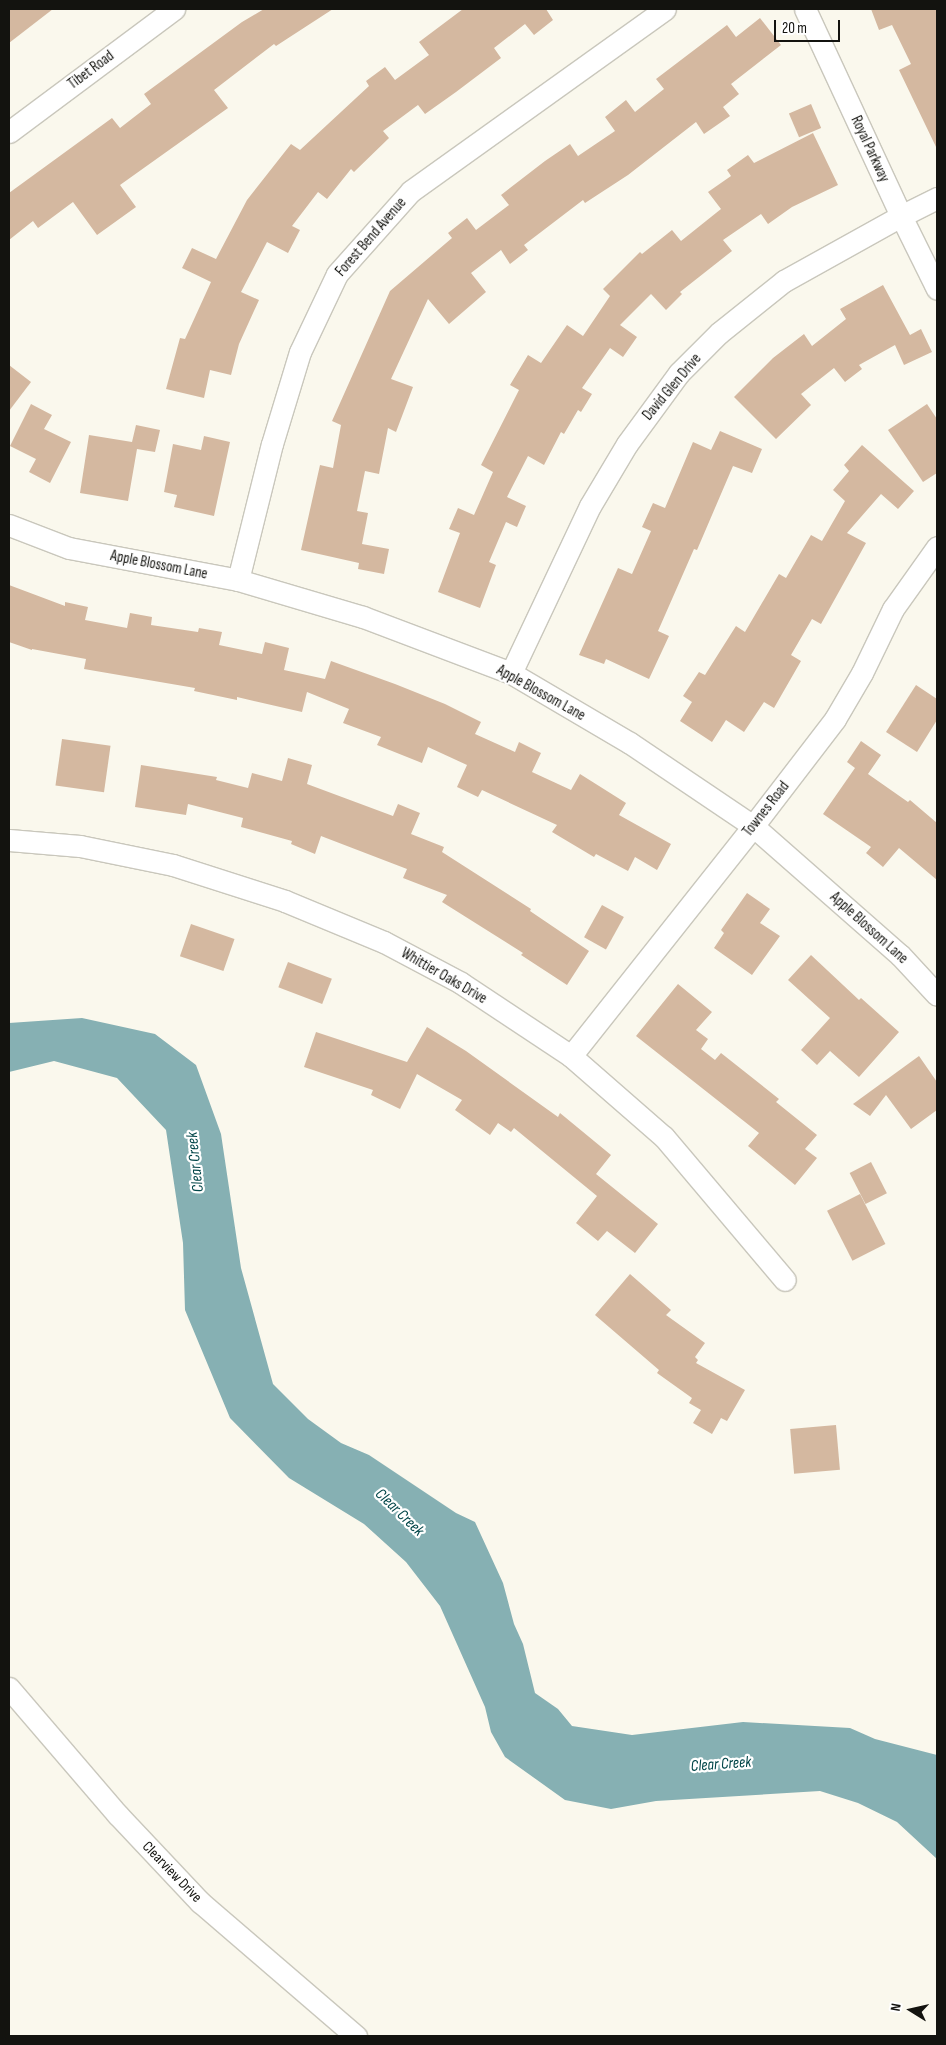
<!DOCTYPE html>
<html>
<head>
<meta charset="utf-8">
<style>
  body { margin:0 }
  #map { position:relative; width:946px; height:2045px; overflow:hidden; background:#faf8ed; font-family:"Sofia Sans Condensed",sans-serif }
  div>[style] { position:absolute }
  .water>* { inset:0; background:#86b0b3 }
  .building>* { inset:0; background:#d4b8a0; transform-origin:0 0 }
  .roads { filter:drop-shadow(1px 0 #c9c7bc) drop-shadow(-1px 0 #c9c7bc) drop-shadow(0 1px #c9c7bc) drop-shadow(0 -1px #c9c7bc) }
  .minor>* { height:21px; margin:-10.5px; padding:0 10.5px; transform-origin:10.5px; border-radius:10.5px; background:#fff }
  span { translate:-50% -50%; white-space:nowrap; text-align:center; line-height:1.15; -webkit-text-stroke:4.5px #fff; paint-order:stroke }
  .street-label { font-size:15px; color:#13130f }
  .water-label { font-size:16px; color:#004548; font-style:italic }
  .frame { position:absolute; inset:0; border:10px solid #13130f; pointer-events:none }
  .north { position:absolute; left:886px; top:1985px; width:50px; height:50px; -webkit-text-stroke:4px #fff; paint-order:stroke; rotate:280deg; font-size:14px; font-weight:700; line-height:20px; text-align:center; color:#13130f }
  .north::after { content:''; display:block; margin:auto; width:18px; height:22px; background:#13130f; clip-path:polygon(50% 0,100% 100%,50% 72%,0 100%) }
  .scale { position:absolute; left:774px; top:20px; width:66px; height:22px; box-sizing:border-box; border:2px solid #13130f; border-top:0; padding-left:6px; font-size:15px; line-height:18px; white-space:nowrap; color:#13130f; -webkit-text-stroke:4px #fff; paint-order:stroke }
</style>
</head>
<body>
<div id="map">
  <div class="water">
    <i style="clip-path:polygon(82px 1018px,155px 1034px,196px 1065px,221px 1134px,241px 1268px,273px 1384px,308px 1419px,341px 1443px,369px 1455px,456px 1513px,475px 1522px,503px 1583px,514px 1624px,523px 1644px,535px 1693px,558px 1709px,572px 1726px,632px 1735px,743px 1722px,850px 1728px,875px 1739px,937px 1755px,937px 1859px,897px 1822px,858px 1803px,820px 1791px,656px 1801px,611px 1809px,565px 1800px,505px 1757px,491px 1732px,485px 1707px,440px 1606px,406px 1562px,364px 1524px,289px 1478px,230px 1418px,185px 1310px,183px 1243px,166px 1130px,117px 1078px,54px 1061px,9px 1072px,9px 1023px)"></i>
  </div>
  <div class="building">
    <i style="clip-path:polygon(9px 9px,53px 9px,9px 43px)"></i>
    <i style="clip-path:polygon(264px 9px,333px 9px,276px 46px,274px 44px,214px 90px,228px 108px,120px 185px,136px 207px,97px 235px,73px 202px,38px 228px,33px 221px,9px 240px,9px 193px,112px 118px,120px 128px,151px 104px,144px 94px,242px 22px)"></i>
    <i style="clip-path:polygon(463px 9px,546px 9px,553px 20px,534px 35px,525px 24px,494px 48px,501px 58px,456px 92px,425px 114px,418px 105px,383px 131px,389px 138px,354px 172px,351px 169px,327px 199px,318px 192px,292px 226px,300px 230px,288px 253px,267px 242px,241px 292px,259px 300px,239px 344px,231px 375px,210px 370px,204px 398px,166px 389px,180px 338px,185px 339px,211px 282px,182px 268px,192px 248px,216px 259px,247px 200px,291px 144px,300px 150px,369px 86px,366px 81px,385px 67px,395px 80px,429px 55px,419px 42px)"></i>
    <i style="clip-path:polygon(871px 9px,937px 9px,937px 149px,899px 70px,911px 64px,892px 25px,879px 30px)"></i>
    <i style="clip-path:polygon(760px 18px,781px 45px,731px 84px,739px 94px,723px 107px,730px 116px,704px 134px,696px 122px,628px 175px,585px 203px,583px 200px,524px 245px,528px 250px,510px 264px,501px 250px,471px 273px,486px 292px,449px 324px,428px 299px,391px 379px,413px 387px,396px 432px,388px 428px,379px 474px,365px 471px,357px 511px,368px 513px,362px 544px,389px 549px,384px 574px,358px 569px,359px 563px,301px 550px,320px 465px,333px 468px,341px 425px,332px 421px,390px 291px,452px 238px,448px 233px,467px 218px,476px 230px,509px 205px,501px 195px,545px 161px,570px 144px,578px 156px,615px 131px,605px 117px,626px 100px,635px 112px,664px 89px,656px 79px,727px 25px,736px 37px)"></i>
    <i style="left:811px;top:104px;width:26px;height:24px;rotate:67deg"></i>
    <i style="clip-path:polygon(813px 133px,838px 185px,792px 207px,768px 224px,761px 214px,723px 240px,732px 251px,680px 292px,682px 294px,666px 310px,651px 294px,620px 325px,637px 337px,623px 357px,610px 348px,582px 388px,592px 394px,581px 412px,578px 410px,564px 434px,561px 432px,544px 465px,528px 456px,507px 497px,526px 506px,517px 527px,506px 522px,489px 562px,496px 565px,480px 608px,438px 592px,460px 533px,449px 529px,458px 508px,474px 515px,493px 472px,481px 465px,519px 390px,510px 385px,528px 355px,541px 363px,567px 325px,583px 336px,610px 296px,603px 289px,640px 252px,642px 254px,672px 230px,681px 241px,721px 209px,708px 192px,731px 176px,727px 170px,748px 155px,754px 163px)"></i>
    <i style="clip-path:polygon(883px 285px,910px 335px,921px 329px,932px 352px,904px 365px,895px 345px,859px 365px,862px 369px,845px 382px,834px 368px,801px 394px,811px 405px,776px 439px,734px 397px,773px 358px,804px 334px,812px 346px,846px 319px,840px 309px)"></i>
    <i style="clip-path:polygon(9px 365px,31px 382px,9px 411px)"></i>
    <i style="clip-path:polygon(31px 404px,52px 415px,44px 429px,71px 442px,50px 483px,29px 472px,36px 459px,10px 446px)"></i>
    <i style="clip-path:polygon(927px 404px,937px 419px,937px 473px,923px 482px,888px 430px)"></i>
    <i style="clip-path:polygon(136px 425px,160px 430px,155px 452px,137px 449px,128px 501px,80px 493px,89px 435px,132px 442px)"></i>
    <i style="clip-path:polygon(720px 431px,762px 449px,752px 473px,733px 466px,697px 550px,694px 549px,658px 631px,669px 636px,649px 679px,606px 659px,604px 664px,579px 655px,618px 568px,632px 574px,651px 531px,642px 527px,653px 503px,665px 508px,693px 442px,711px 450px)"></i>
    <i style="clip-path:polygon(204px 436px,230px 442px,214px 516px,174px 507px,177px 495px,164px 492px,173px 444px,201px 450px)"></i>
    <i style="clip-path:polygon(862px 445px,914px 491px,898px 509px,881px 494px,847px 533px,866px 543px,821px 624px,812px 619px,791px 655px,801px 661px,774px 708px,764px 702px,744px 732px,726px 720px,712px 742px,680px 721px,692px 702px,683px 696px,699px 672px,705px 675px,736px 626px,745px 632px,779px 574px,786px 578px,811px 535px,822px 541px,845px 501px,833px 490px,849px 471px,844px 465px)"></i>
    <i style="clip-path:polygon(9px 585px,65px 606px,65px 602px,88px 607px,85px 620px,127px 628px,130px 613px,152px 617px,151px 625px,198px 632px,199px 628px,222px 632px,219px 645px,262px 654px,265px 642px,289px 648px,284px 670px,325px 679px,331px 661px,395px 684px,445px 704px,481px 722px,475px 734px,515px 752px,519px 742px,541px 753px,532px 772px,571px 790px,580px 774px,626px 803px,619px 815px,671px 844px,657px 870px,635px 857px,628px 871px,596px 854px,594px 857px,552px 832px,557px 825px,482px 790px,478px 797px,457px 787px,467px 765px,428px 747px,422px 763px,377px 745px,381px 737px,343px 723px,349px 709px,307px 692px,302px 712px,237px 697px,237px 700px,194px 691px,195px 688px,84px 669px,86px 659px,32px 649px,32px 650px,9px 642px)"></i>
    <i style="clip-path:polygon(916px 685px,937px 699px,937px 720px,917px 752px,886px 732px)"></i>
    <i style="left:62px;top:739px;width:49px;height:47px;rotate:8deg"></i>
    <i style="clip-path:polygon(861px 741px,881px 755px,868px 774px,908px 802px,910px 800px,937px 823px,937px 880px,899px 848px,883px 867px,866px 853px,871px 847px,823px 814px,855px 768px,847px 762px)"></i>
    <i style="clip-path:polygon(288px 758px,312px 765px,307px 784px,393px 816px,398px 804px,420px 813px,411px 834px,444px 847px,442px 852px,531px 909px,530px 911px,589px 951px,567px 985px,521px 955px,523px 953px,442px 902px,447px 895px,403px 878px,407px 869px,321px 836px,315px 854px,291px 844px,292px 841px,241px 827px,243px 818px,188px 804px,186px 815px,135px 807px,141px 765px,217px 777px,216px 780px,248px 788px,252px 773px,282px 781px)"></i>
    <i style="clip-path:polygon(747px 893px,770px 909px,760px 923px,780px 936px,752px 975px,714px 948px,724px 933px,721px 930px)"></i>
    <i style="left:602px;top:905px;width:25px;height:37px;rotate:29deg"></i>
    <i style="left:191px;top:924px;width:46px;height:34px;rotate:19deg"></i>
    <i style="clip-path:polygon(811px 955px,859px 1000px,861px 998px,899px 1032px,859px 1077px,830px 1051px,817px 1065px,801px 1050px,830px 1018px,788px 980px)"></i>
    <i style="left:288px;top:962px;width:47px;height:27px;rotate:21deg"></i>
    <i style="clip-path:polygon(678px 984px,712px 1012px,696px 1030px,708px 1039px,701px 1049px,715px 1060px,721px 1053px,779px 1099px,776px 1102px,817px 1135px,805px 1149px,817px 1158px,795px 1185px,748px 1146px,759px 1133px,636px 1036px)"></i>
    <i style="clip-path:polygon(427px 1027px,466px 1051px,558px 1117px,560px 1113px,611px 1155px,596px 1174px,658px 1224px,635px 1253px,607px 1231px,598px 1241px,576px 1223px,597px 1196px,514px 1128px,511px 1132px,498px 1123px,490px 1135px,455px 1110px,462px 1100px,417px 1074px,400px 1109px,371px 1095px,373px 1090px,304px 1067px,316px 1032px,407px 1062px)"></i>
    <i style="clip-path:polygon(919px 1056px,937px 1082px,937px 1110px,911px 1129px,886px 1095px,870px 1116px,853px 1104px)"></i>
    <i style="left:871px;top:1162px;width:35px;height:24px;rotate:63deg"></i>
    <i style="left:860px;top:1194px;width:56px;height:37px;rotate:63deg"></i>
    <i style="clip-path:polygon(630px 1274px,671px 1310px,666px 1315px,705px 1343px,695px 1357px,698px 1360px,696px 1363px,745px 1390px,727px 1421px,721px 1418px,712px 1434px,693px 1423px,701px 1410px,689px 1403px,692px 1398px,657px 1373px,659px 1370px,595px 1315px)"></i>
    <i style="left:836px;top:1425px;width:45px;height:46px;rotate:85deg"></i>
  </div>
  <div class="roads">
    <div class="minor">
      <i style="left:805px;top:9px;width:228px;rotate:65.1deg"></i>
      <i style="left:901px;top:216px;width:81px;rotate:63.7deg"></i>
      <i style="left:9px;top:132px;width:206px;rotate:-36.7deg"></i>
      <i style="left:9px;top:525px;width:64px;rotate:21deg"></i>
      <i style="left:69px;top:548px;width:172px;rotate:10.7deg"></i>
      <i style="left:238px;top:580px;width:130px;rotate:16.5deg"></i>
      <i style="left:363px;top:617px;width:158px;rotate:20.7deg"></i>
      <i style="left:511px;top:673px;width:138px;rotate:30.5deg"></i>
      <i style="left:630px;top:743px;width:148px;rotate:34deg"></i>
      <i style="left:753px;top:826px;width:196px;rotate:41.3deg"></i>
      <i style="left:900px;top:955px;width:54px;rotate:47.2deg"></i>
      <i style="left:238px;top:580px;width:140px;rotate:-76deg"></i>
      <i style="left:272px;top:444px;width:96px;rotate:-73.1deg"></i>
      <i style="left:300px;top:352px;width:86px;rotate:-64.6deg"></i>
      <i style="left:337px;top:274px;width:111px;rotate:-48.3deg"></i>
      <i style="left:411px;top:191px;width:312px;rotate:-35.6deg"></i>
      <i style="left:511px;top:673px;width:185px;rotate:-64.7deg"></i>
      <i style="left:590px;top:506px;width:72px;rotate:-59.2deg"></i>
      <i style="left:627px;top:444px;width:88px;rotate:-53.8deg"></i>
      <i style="left:679px;top:373px;width:57px;rotate:-45deg"></i>
      <i style="left:719px;top:333px;width:83px;rotate:-38.7deg"></i>
      <i style="left:784px;top:281px;width:134px;rotate:-29.1deg"></i>
      <i style="left:901px;top:216px;width:40px;rotate:-26.6deg"></i>
      <i style="left:9px;top:840px;width:71px;rotate:4.8deg"></i>
      <i style="left:80px;top:846px;width:95px;rotate:11.5deg"></i>
      <i style="left:173px;top:865px;width:118px;rotate:17.8deg"></i>
      <i style="left:285px;top:901px;width:107px;rotate:22.5deg"></i>
      <i style="left:384px;top:942px;width:87px;rotate:28deg"></i>
      <i style="left:461px;top:983px;width:132px;rotate:33.6deg"></i>
      <i style="left:571px;top:1056px;width:123px;rotate:41.1deg"></i>
      <i style="left:664px;top:1137px;width:187px;rotate:49.8deg"></i>
      <i style="left:571px;top:1056px;width:293px;rotate:-51.6deg"></i>
      <i style="left:753px;top:826px;width:135px;rotate:-52.5deg"></i>
      <i style="left:835px;top:719px;width:53px;rotate:-59.6deg"></i>
      <i style="left:862px;top:673px;width:71px;rotate:-64.2deg"></i>
      <i style="left:893px;top:609px;width:76px;rotate:-54.6deg"></i>
      <i style="left:9px;top:1688px;width:167px;rotate:49.4deg"></i>
      <i style="left:118px;top:1815px;width:120px;rotate:46.7deg"></i>
      <i style="left:200px;top:1902px;width:206px;rotate:40.7deg"></i>
    </div>
  </div>
  <div class="street-label">
    <span style="left:91px;top:70px;rotate:-37deg">Tibet Road</span>
    <span style="left:870px;top:149px;rotate:65deg">Royal Parkway</span>
    <span style="left:371px;top:237px;rotate:-49deg">Forest Bend Avenue</span>
    <span style="left:672px;top:387px;rotate:-50deg">David Glen Drive</span>
    <span style="left:159px;top:565px;rotate:11deg">Apple Blossom Lane</span>
    <span style="left:541px;top:693px;rotate:29deg">Apple Blossom Lane</span>
    <span style="left:766px;top:809px;rotate:-52deg">Townes Road</span>
    <span style="left:869px;top:928px;rotate:42deg">Apple Blossom Lane</span>
    <span style="left:444px;top:976px;rotate:30deg">Whittier Oaks Drive</span>
    <span style="left:172px;top:1872px;rotate:46deg">Clearview Drive</span>
  </div>
  <div class="water-label">
    <span style="left:196px;top:1162px;rotate:-96deg">Clear Creek</span>
    <span style="left:399px;top:1513px;rotate:44deg">Clear Creek</span>
    <span style="left:721px;top:1765px;rotate:-4deg">Clear Creek</span>
  </div>
  <div class="frame"></div>
  <div class="north">N</div>
  <div class="scale">20 m</div>
</div>
</body>
</html>
